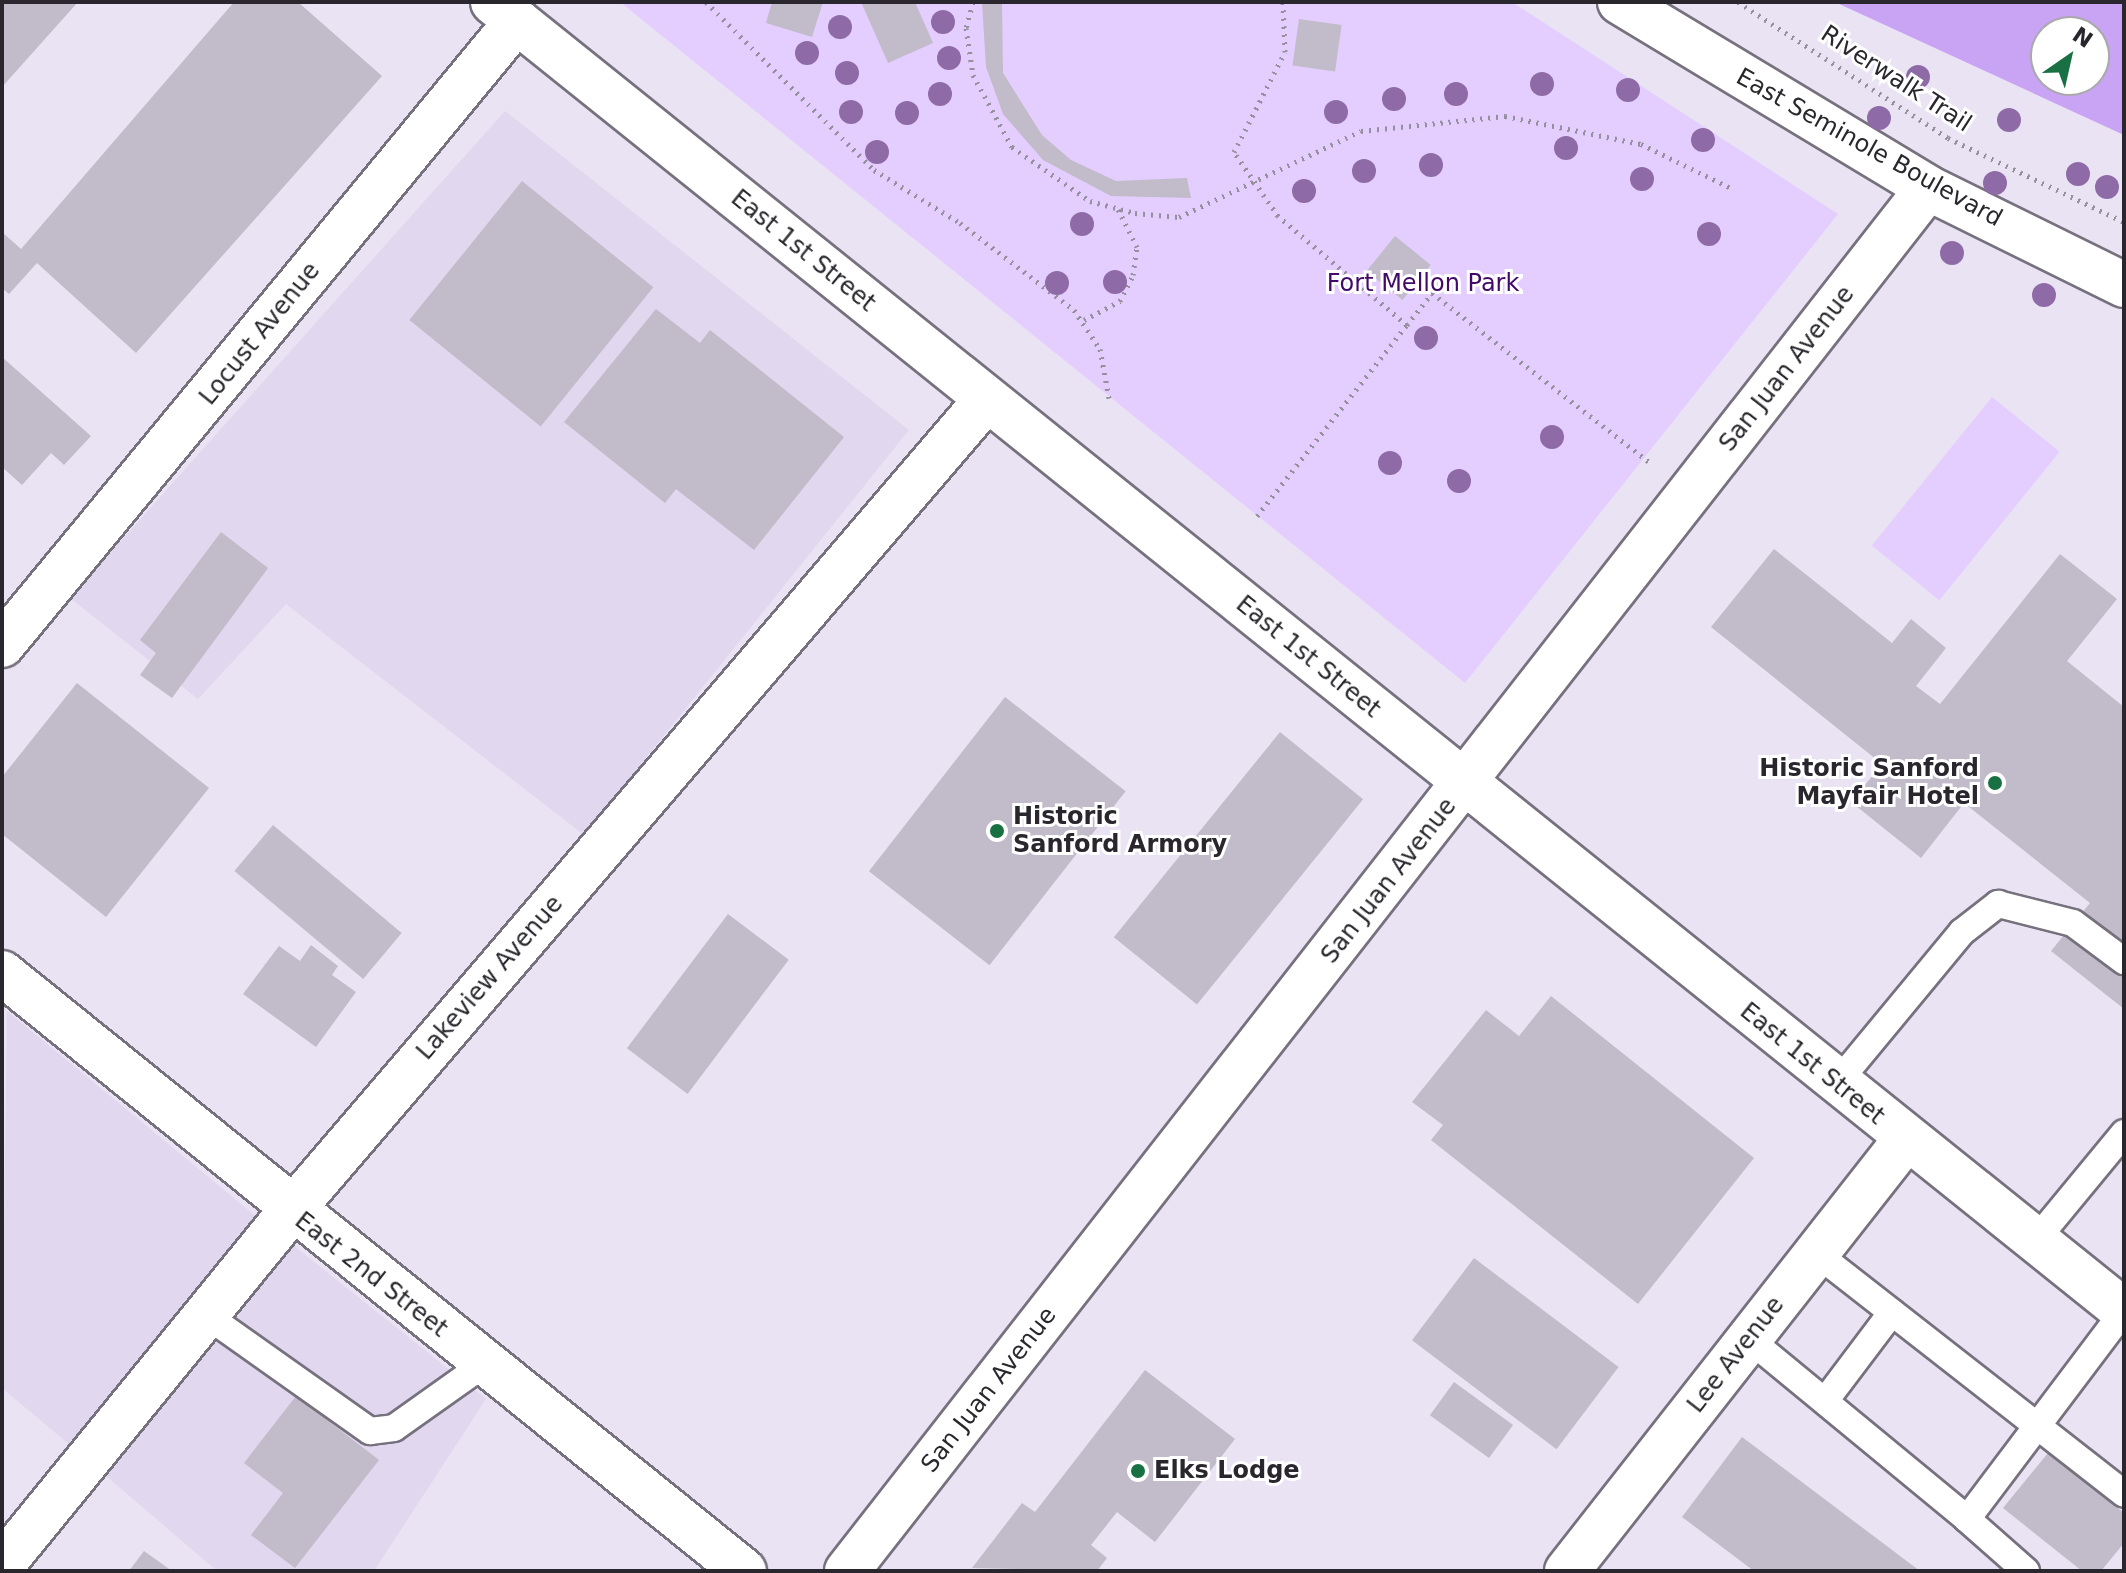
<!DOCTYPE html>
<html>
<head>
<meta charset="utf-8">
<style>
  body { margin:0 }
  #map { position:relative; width:2126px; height:1573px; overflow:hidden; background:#eae3f3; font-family:"DejaVu Sans",sans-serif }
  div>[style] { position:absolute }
  .built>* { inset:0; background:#e1d7ee }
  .green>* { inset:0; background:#e4ceff; transform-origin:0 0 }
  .water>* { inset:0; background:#c9a3f4 }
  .building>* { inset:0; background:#c2bbca; transform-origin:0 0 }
  .path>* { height:5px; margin-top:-2.5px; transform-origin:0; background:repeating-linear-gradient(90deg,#95909c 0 2px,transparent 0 8px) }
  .roads { filter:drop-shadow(2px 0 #77717e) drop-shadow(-2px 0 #77717e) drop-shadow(0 2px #77717e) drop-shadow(0 -2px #77717e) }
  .service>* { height:26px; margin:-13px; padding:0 13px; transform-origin:13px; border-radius:13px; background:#fff }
  .minor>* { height:44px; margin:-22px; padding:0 22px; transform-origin:22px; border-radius:22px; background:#fff }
  .tertiary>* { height:44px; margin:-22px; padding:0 22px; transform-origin:22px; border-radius:22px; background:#fff }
  .trees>* { width:24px; height:24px; margin:-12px; border-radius:50%; background:#8e6ba7 }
  .dots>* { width:22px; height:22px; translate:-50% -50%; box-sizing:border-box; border:4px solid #fff; border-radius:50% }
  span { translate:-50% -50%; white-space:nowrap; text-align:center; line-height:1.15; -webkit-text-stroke:6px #fff; paint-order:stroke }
  .street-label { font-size:24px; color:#29272d }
  .park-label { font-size:24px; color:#420969 }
  .poi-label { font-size:24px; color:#29272d; font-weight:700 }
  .right { translate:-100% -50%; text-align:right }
  .left { translate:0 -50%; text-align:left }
  .frame { position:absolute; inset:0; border:4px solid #29272d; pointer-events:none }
  .north { position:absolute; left:2030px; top:16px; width:80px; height:80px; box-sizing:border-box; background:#fff; border:2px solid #a9a9ab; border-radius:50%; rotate:34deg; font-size:22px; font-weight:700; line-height:32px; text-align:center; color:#29272d }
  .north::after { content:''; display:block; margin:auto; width:28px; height:36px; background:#197043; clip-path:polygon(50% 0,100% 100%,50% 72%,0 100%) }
</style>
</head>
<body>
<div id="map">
  <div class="built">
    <i style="clip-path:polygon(505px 111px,909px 430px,584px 835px,286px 604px,198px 699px,70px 598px)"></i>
    <i style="clip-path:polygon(7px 1011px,257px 1217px,70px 1445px,2px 1388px)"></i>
    <i style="clip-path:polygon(293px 1245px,486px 1399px,374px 1571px,217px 1571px,105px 1475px)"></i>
  </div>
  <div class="green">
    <i style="clip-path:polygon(620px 2px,1512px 2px,1838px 214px,1465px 683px)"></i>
    <i style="left:1992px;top:397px;width:87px;height:191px;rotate:39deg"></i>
  </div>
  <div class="water">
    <i style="clip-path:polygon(evenodd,1836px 2px,2124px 2px,2124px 135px,1837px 3px,1836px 2px,2046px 32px,2094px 32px,2094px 80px,2046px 80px,2046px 32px)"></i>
  </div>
  <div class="building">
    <i style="clip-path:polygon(2px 2px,78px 2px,2px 87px)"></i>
    <i style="clip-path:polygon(234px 2px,298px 2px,382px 76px,136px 353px,37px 263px,9px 294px,2px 288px,2px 232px,21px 249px)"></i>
    <i style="clip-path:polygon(772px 2px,823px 2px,812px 37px,766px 23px)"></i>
    <i style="clip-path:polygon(861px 2px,915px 2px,933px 43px,888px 63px)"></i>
    <i style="clip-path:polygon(982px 3px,1002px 3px,1003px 73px,1042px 135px,1071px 160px,1116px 181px,1187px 178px,1191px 198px,1111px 196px,1043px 160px,1003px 114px,986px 67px)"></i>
    <i style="left:1299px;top:19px;width:43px;height:47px;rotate:8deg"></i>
    <i style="left:522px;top:181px;width:169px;height:179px;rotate:39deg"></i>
    <i style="left:1395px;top:236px;width:46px;height:45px;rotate:39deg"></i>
    <i style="clip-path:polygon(656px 309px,700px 343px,710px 330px,844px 437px,754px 550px,676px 489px,665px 503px,564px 422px)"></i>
    <i style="clip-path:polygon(2px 357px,91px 436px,64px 465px,51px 453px,22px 485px,2px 467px)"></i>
    <i style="clip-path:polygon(221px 532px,268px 568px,172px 698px,140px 675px,156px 653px,140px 640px)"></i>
    <i style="clip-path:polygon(1774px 549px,1892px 643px,1911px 619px,1946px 648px,1916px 686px,1940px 704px,2060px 554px,2117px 599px,2067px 661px,2124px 707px,2124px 1009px,2051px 951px,2090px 903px,1964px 803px,1921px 858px,1851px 802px,1882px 764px,1711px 627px)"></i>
    <i style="clip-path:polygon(77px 683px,209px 788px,106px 917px,2px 834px,2px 777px)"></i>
    <i style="left:1005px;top:697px;width:153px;height:221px;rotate:38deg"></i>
    <i style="left:1280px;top:732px;width:107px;height:264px;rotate:39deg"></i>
    <i style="left:273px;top:825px;width:168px;height:60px;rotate:40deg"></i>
    <i style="left:728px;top:914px;width:76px;height:168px;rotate:37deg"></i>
    <i style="clip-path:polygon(311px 945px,338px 966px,332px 975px,356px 992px,316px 1047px,243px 994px,279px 946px,300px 961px)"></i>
    <i style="clip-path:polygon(1551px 996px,1754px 1158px,1638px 1304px,1431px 1140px,1443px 1125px,1412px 1102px,1486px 1010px,1519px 1036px)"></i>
    <i style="left:1474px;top:1258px;width:181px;height:103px;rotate:37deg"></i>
    <i style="clip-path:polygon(1145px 1370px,1235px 1439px,1155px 1542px,1117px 1512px,1091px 1545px,1107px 1558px,1097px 1571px,972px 1568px,1022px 1503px,1035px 1512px)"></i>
    <i style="left:1454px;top:1382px;width:73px;height:41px;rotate:36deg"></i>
    <i style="clip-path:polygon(296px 1396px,379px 1460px,295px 1568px,251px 1535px,283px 1493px,244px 1463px)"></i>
    <i style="clip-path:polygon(1742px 1437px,1920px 1571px,1754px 1571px,1682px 1517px)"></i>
    <i style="clip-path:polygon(2048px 1453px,2124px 1513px,2124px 1543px,2101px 1571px,2082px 1571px,2003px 1508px)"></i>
    <i style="clip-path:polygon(144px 1551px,172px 1571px,129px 1571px)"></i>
  </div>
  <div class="path">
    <i style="left:706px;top:2px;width:238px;rotate:45deg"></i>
    <i style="left:874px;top:170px;width:101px;rotate:31.6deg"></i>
    <i style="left:960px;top:223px;width:143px;rotate:37.3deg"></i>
    <i style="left:1074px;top:310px;width:47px;rotate:56.3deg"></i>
    <i style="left:1100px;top:349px;width:50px;rotate:79.6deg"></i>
    <i style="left:973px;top:2px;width:27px;rotate:105deg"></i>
    <i style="left:966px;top:28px;width:48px;rotate:81.5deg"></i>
    <i style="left:973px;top:75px;width:82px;rotate:61.6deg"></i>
    <i style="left:1012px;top:147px;width:95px;rotate:34.7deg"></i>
    <i style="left:1090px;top:201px;width:47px;rotate:14.9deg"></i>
    <i style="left:1135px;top:213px;width:44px;rotate:5.2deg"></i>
    <i style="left:1179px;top:217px;width:201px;rotate:-25.3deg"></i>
    <i style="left:1361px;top:131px;width:145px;rotate:-5.9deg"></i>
    <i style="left:1505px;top:116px;width:139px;rotate:11.6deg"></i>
    <i style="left:1641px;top:144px;width:102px;rotate:26.1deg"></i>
    <i style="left:1738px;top:2px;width:250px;rotate:32.9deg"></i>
    <i style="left:1948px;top:138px;width:195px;rotate:25.5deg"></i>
    <i style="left:1084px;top:320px;width:41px;rotate:-27.8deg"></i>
    <i style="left:1120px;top:301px;width:29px;rotate:-63deg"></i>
    <i style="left:1133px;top:275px;width:28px;rotate:-82deg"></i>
    <i style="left:1137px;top:247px;width:42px;rotate:-116.6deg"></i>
    <i style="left:1407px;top:325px;width:41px;rotate:-52deg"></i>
    <i style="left:1432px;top:293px;width:276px;rotate:37.9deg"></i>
    <i style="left:1257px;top:516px;width:243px;rotate:-51.9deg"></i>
    <i style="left:1407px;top:325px;width:169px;rotate:-139.8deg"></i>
    <i style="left:1278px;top:216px;width:78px;rotate:-124.5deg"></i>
    <i style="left:1234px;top:152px;width:112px;rotate:-63deg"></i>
    <i style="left:1285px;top:52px;width:50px;rotate:-92.3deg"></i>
  </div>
  <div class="roads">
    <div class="service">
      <i style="left:1837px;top:1083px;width:196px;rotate:-50.4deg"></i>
      <i style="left:1962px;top:932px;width:46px;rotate:-37.9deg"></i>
      <i style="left:1998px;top:904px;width:77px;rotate:14.2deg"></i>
      <i style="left:2073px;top:923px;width:64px;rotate:36.7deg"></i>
      <i style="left:2035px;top:1241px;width:140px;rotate:-50.5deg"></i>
      <i style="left:1816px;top:1253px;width:391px;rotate:38deg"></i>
      <i style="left:206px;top:1315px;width:201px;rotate:35.3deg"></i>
      <i style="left:370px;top:1431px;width:24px;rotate:-7deg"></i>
      <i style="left:394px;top:1428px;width:110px;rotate:-35.4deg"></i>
      <i style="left:1749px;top:1339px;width:283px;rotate:39.5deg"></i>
      <i style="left:1825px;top:1401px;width:111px;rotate:-53deg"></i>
      <i style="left:2026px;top:1571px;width:79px;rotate:-138.6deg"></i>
      <i style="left:1967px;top:1519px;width:261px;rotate:-53deg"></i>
    </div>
    <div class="minor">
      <i style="left:2px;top:645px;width:809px;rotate:-50.47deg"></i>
      <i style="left:2px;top:1565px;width:457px;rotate:-50.8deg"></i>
      <i style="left:291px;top:1211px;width:1069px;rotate:-49.4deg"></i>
      <i style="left:847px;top:1571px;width:1755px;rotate:-51.99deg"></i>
      <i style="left:1567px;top:1571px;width:549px;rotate:-51.88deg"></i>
    </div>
    <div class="tertiary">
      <i style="left:493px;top:2px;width:2091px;rotate:38.75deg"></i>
      <i style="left:1620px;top:2px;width:360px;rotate:31.1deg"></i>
      <i style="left:1928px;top:188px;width:219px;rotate:26.3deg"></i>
      <i style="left:2px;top:973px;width:953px;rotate:38.87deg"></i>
    </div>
  </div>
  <div class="trees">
    <i style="left:943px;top:22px"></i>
    <i style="left:840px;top:27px"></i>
    <i style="left:807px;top:53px"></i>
    <i style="left:949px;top:58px"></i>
    <i style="left:847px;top:73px"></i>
    <i style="left:1918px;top:77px"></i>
    <i style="left:1542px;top:84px"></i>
    <i style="left:1628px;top:90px"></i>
    <i style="left:940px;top:94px"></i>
    <i style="left:1456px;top:94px"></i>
    <i style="left:1394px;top:99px"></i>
    <i style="left:851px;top:112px"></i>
    <i style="left:1336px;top:112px"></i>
    <i style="left:907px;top:113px"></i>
    <i style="left:1879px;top:118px"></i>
    <i style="left:2009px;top:120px"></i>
    <i style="left:1703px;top:140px"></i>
    <i style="left:1566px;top:148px"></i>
    <i style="left:877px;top:152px"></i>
    <i style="left:1431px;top:165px"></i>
    <i style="left:1364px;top:171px"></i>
    <i style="left:2078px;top:174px"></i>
    <i style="left:1642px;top:179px"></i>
    <i style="left:1995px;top:183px"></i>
    <i style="left:2107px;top:187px"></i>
    <i style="left:1304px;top:191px"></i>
    <i style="left:1082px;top:224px"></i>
    <i style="left:1709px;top:234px"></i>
    <i style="left:1952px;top:253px"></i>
    <i style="left:1115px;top:282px"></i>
    <i style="left:1057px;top:283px"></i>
    <i style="left:2044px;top:295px"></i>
    <i style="left:1426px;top:338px"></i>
    <i style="left:1552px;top:437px"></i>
    <i style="left:1390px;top:463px"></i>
    <i style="left:1459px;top:481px"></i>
  </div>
  <div class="dots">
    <i style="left:1995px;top:783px;background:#197043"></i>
    <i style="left:997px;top:831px;background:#197043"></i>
    <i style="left:1138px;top:1471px;background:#197043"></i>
  </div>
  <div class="street-label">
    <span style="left:1896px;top:79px;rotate:33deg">Riverwalk Trail</span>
    <span style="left:1869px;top:148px;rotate:29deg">East Seminole Boulevard</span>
    <span style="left:803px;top:251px;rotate:39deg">East 1st Street</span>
    <span style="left:260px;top:334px;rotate:-51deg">Locust Avenue</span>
    <span style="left:1787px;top:369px;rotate:-52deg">San Juan Avenue</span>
    <span style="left:1308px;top:657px;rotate:39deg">East 1st Street</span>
    <span style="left:1389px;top:881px;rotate:-52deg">San Juan Avenue</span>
    <span style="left:490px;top:978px;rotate:-49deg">Lakeview Avenue</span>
    <span style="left:1812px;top:1064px;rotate:39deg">East 1st Street</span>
    <span style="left:371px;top:1275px;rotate:38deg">East 2nd Street</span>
    <span style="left:1736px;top:1355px;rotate:-52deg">Lee Avenue</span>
    <span style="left:989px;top:1390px;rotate:-52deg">San Juan Avenue</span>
  </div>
  <div class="park-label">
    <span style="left:1423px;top:284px">Fort Mellon Park</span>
  </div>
  <div class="poi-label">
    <span class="right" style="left:1979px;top:783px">Historic Sanford<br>Mayfair Hotel</span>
    <span class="left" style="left:1013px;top:831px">Historic<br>Sanford Armory</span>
    <span class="left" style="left:1154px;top:1471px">Elks Lodge</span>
  </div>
  <div class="frame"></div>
  <div class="north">N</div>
</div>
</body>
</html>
